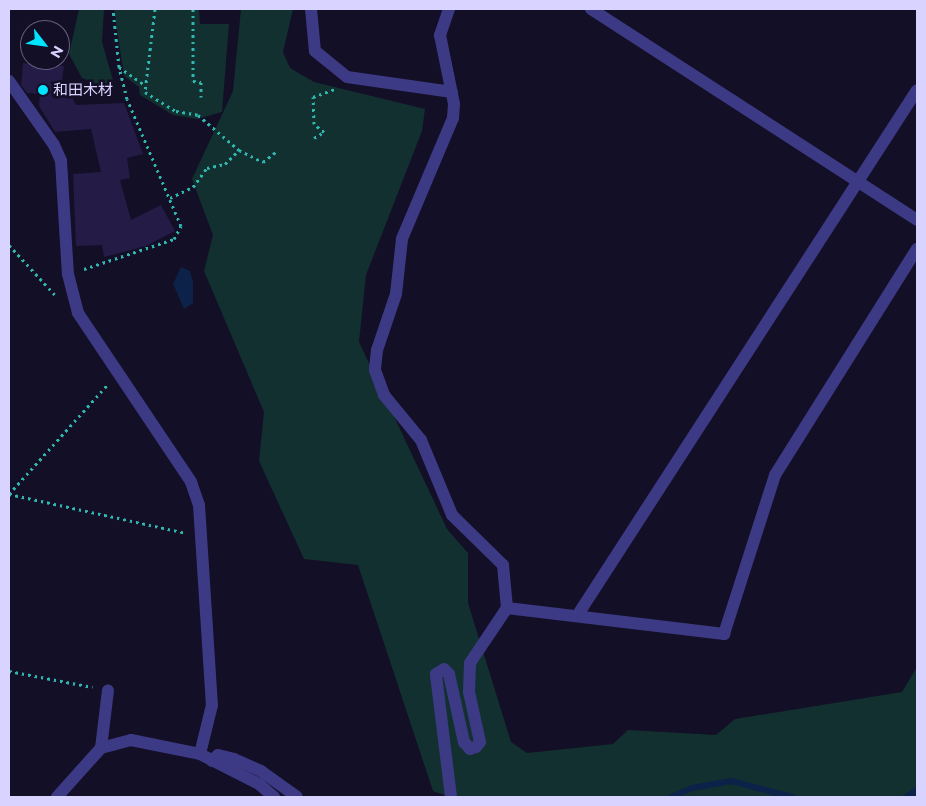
<!DOCTYPE html>
<html>
<head>
<meta charset="utf-8">
<style>
  body { margin:0 }
  #map { position:relative; width:926px; height:806px; overflow:hidden; background:#130f26; font-family:Montserrat,"Noto Sans JP",sans-serif }
  div>[style] { position:absolute }
  .green>* { inset:0; background:#12302f }
  .water>* { inset:0; background:#0c2248 }
  .stream>* { height:6px; margin:-3px; padding:0 3px; transform-origin:3px; border-radius:3px; background:#0c2248 }
  .building>* { inset:0; background:#241b47 }
  .path>* { height:3px; margin-top:-1.5px; transform-origin:0; background:repeating-linear-gradient(90deg,#2fb8b0 0 2.5px,transparent 0 6.5px) }
  .minor>* { height:12px; margin:-6px; padding:0 6px; transform-origin:6px; border-radius:6px; background:#3d3a85 }
  .dots>* { width:14px; height:14px; translate:-50% -50%; box-sizing:border-box; border:2px solid #130f26; border-radius:50% }
  span { translate:-50% -50%; white-space:nowrap; text-align:center; line-height:1.15; -webkit-text-stroke:5px #130f26; paint-order:stroke }
  .poi-label { font-size:15px; color:#d9d4ff }
  .left { translate:0 -50%; text-align:left }
  .frame { position:absolute; inset:0; border:10px solid #d9d4ff; pointer-events:none }
  .north { position:absolute; left:20px; top:20px; width:50px; height:50px; box-sizing:border-box; background:#130f26; border:1px solid #625e7d; border-radius:50%; rotate:120deg; font-size:14px; font-weight:700; line-height:20px; text-align:center; color:#d9d4ff }
  .north::after { content:''; display:block; margin:auto; width:18px; height:22px; background:#00e5ff; clip-path:polygon(50% 0,100% 100%,50% 72%,0 100%) }
</style>
</head>
<body>
<div id="map">
  <div class="green">
    <i style="clip-path:polygon(79px 9px,104px 9px,102px 42px,113px 80px,102px 86px,82px 78px,69px 54px)"></i>
    <i style="clip-path:polygon(114px 9px,199px 9px,200px 24px,229px 24px,222px 112px,197px 119px,173px 115px,140px 95px,139px 87px,124px 76px)"></i>
    <i style="clip-path:polygon(241px 9px,293px 9px,283px 52px,290px 68px,314px 82px,425px 109px,422px 131px,366px 275px,359px 342px,447px 529px,468px 553px,468px 603px,511px 742px,527px 753px,613px 744px,628px 730px,716px 735px,735px 719px,902px 692px,917px 667px,917px 797px,450px 797px,433px 791px,358px 565px,304px 559px,259px 461px,264px 412px,204px 271px,213px 235px,192px 179px,233px 91px)"></i>
  </div>
  <div class="water">
    <i style="clip-path:polygon(181px 267px,190px 271px,193px 282px,193px 303px,184px 309px,173px 284px)"></i>
  </div>
  <div class="stream">
    <i style="left:671px;top:797px;width:23px;rotate:-23deg"></i>
    <i style="left:692px;top:788px;width:40px;rotate:-10deg"></i>
    <i style="left:731px;top:781px;width:63px;rotate:14.7deg"></i>
    <i style="left:906px;top:797px;width:13px;rotate:-32deg"></i>
  </div>
  <div class="building">
    <i style="clip-path:polygon(23px 63px,64px 66px,61px 87px,68px 89px,76px 105px,124px 103px,143px 154px,127px 158px,130px 178px,120px 180px,131px 220px,161px 205px,175px 231px,146px 246px,104px 257px,102px 245px,76px 246px,73px 174px,101px 172px,91px 129px,55px 132px,39px 106px,40px 94px,27px 93px,21px 85px)"></i>
  </div>
  <div class="path">
    <i style="left:155px;top:9px;width:84px;rotate:96.9deg"></i>
    <i style="left:145px;top:92px;width:36px;rotate:32deg"></i>
    <i style="left:176px;top:111px;width:22px;rotate:10deg"></i>
    <i style="left:198px;top:115px;width:54px;rotate:40.5deg"></i>
    <i style="left:193px;top:9px;width:72px;rotate:90deg"></i>
    <i style="left:193px;top:81px;width:8px;rotate:7deg"></i>
    <i style="left:201px;top:82px;width:15px;rotate:90deg"></i>
    <i style="left:119px;top:67px;width:32px;rotate:35deg"></i>
    <i style="left:314px;top:138px;width:12px;rotate:-31deg"></i>
    <i style="left:324px;top:132px;width:13px;rotate:-141deg"></i>
    <i style="left:314px;top:124px;width:27px;rotate:-92deg"></i>
    <i style="left:313px;top:97px;width:23px;rotate:-20deg"></i>
    <i style="left:170px;top:198px;width:25px;rotate:-26deg"></i>
    <i style="left:193px;top:187px;width:24px;rotate:-54deg"></i>
    <i style="left:207px;top:168px;width:18px;rotate:-13deg"></i>
    <i style="left:225px;top:164px;width:20px;rotate:-45deg"></i>
    <i style="left:239px;top:150px;width:27px;rotate:27deg"></i>
    <i style="left:263px;top:162px;width:16px;rotate:-38deg"></i>
    <i style="left:9px;top:245px;width:69px;rotate:47.3deg"></i>
    <i style="left:84px;top:269px;width:95px;rotate:-18.4deg"></i>
    <i style="left:174px;top:239px;width:15px;rotate:-62deg"></i>
    <i style="left:181px;top:226px;width:138px;rotate:-113deg"></i>
    <i style="left:127px;top:99px;width:33px;rotate:-104deg"></i>
    <i style="left:119px;top:67px;width:58px;rotate:-95.9deg"></i>
    <i style="left:9px;top:494px;width:181px;rotate:12.4deg"></i>
    <i style="left:9px;top:494px;width:147px;rotate:-48deg"></i>
    <i style="left:9px;top:671px;width:85px;rotate:10.9deg"></i>
  </div>
  <div class="minor">
    <i style="left:311px;top:9px;width:42px;rotate:84.6deg"></i>
    <i style="left:315px;top:51px;width:41px;rotate:39.1deg"></i>
    <i style="left:347px;top:77px;width:106px;rotate:8.1deg"></i>
    <i style="left:449px;top:9px;width:28px;rotate:109deg"></i>
    <i style="left:440px;top:35px;width:70px;rotate:78.5deg"></i>
    <i style="left:454px;top:104px;width:14px;rotate:94deg"></i>
    <i style="left:453px;top:118px;width:131px;rotate:112.9deg"></i>
    <i style="left:402px;top:239px;width:55px;rotate:96.2deg"></i>
    <i style="left:396px;top:294px;width:59px;rotate:108.7deg"></i>
    <i style="left:377px;top:350px;width:20px;rotate:96deg"></i>
    <i style="left:375px;top:370px;width:27px;rotate:70deg"></i>
    <i style="left:384px;top:395px;width:58px;rotate:50.6deg"></i>
    <i style="left:421px;top:440px;width:81px;rotate:67.5deg"></i>
    <i style="left:452px;top:515px;width:71px;rotate:44.4deg"></i>
    <i style="left:503px;top:565px;width:43px;rotate:84.7deg"></i>
    <i style="left:591px;top:9px;width:388px;rotate:32.9deg"></i>
    <i style="left:9px;top:81px;width:78px;rotate:54.9deg"></i>
    <i style="left:54px;top:145px;width:17px;rotate:66deg"></i>
    <i style="left:61px;top:161px;width:113px;rotate:86.5deg"></i>
    <i style="left:68px;top:274px;width:40px;rotate:75.6deg"></i>
    <i style="left:78px;top:313px;width:203px;rotate:56.2deg"></i>
    <i style="left:191px;top:482px;width:24px;rotate:71deg"></i>
    <i style="left:199px;top:505px;width:200px;rotate:86.3deg"></i>
    <i style="left:212px;top:705px;width:50px;rotate:103.8deg"></i>
    <i style="left:577px;top:616px;width:626px;rotate:-57.12deg"></i>
    <i style="left:101px;top:748px;width:58px;rotate:-83.1deg"></i>
    <i style="left:212px;top:761px;width:8px;rotate:-45deg"></i>
    <i style="left:218px;top:755px;width:16px;rotate:14deg"></i>
    <i style="left:234px;top:759px;width:30px;rotate:24deg"></i>
    <i style="left:261px;top:771px;width:44px;rotate:35.8deg"></i>
    <i style="left:57px;top:797px;width:66px;rotate:-48.1deg"></i>
    <i style="left:101px;top:748px;width:31px;rotate:-15deg"></i>
    <i style="left:131px;top:740px;width:70px;rotate:11.5deg"></i>
    <i style="left:200px;top:754px;width:66px;rotate:27deg"></i>
    <i style="left:259px;top:784px;width:20px;rotate:41deg"></i>
    <i style="left:451px;top:797px;width:124px;rotate:-97deg"></i>
    <i style="left:436px;top:674px;width:9px;rotate:-32deg"></i>
    <i style="left:444px;top:669px;width:7px;rotate:45deg"></i>
    <i style="left:449px;top:674px;width:70px;rotate:77.6deg"></i>
    <i style="left:464px;top:742px;width:9px;rotate:49deg"></i>
    <i style="left:470px;top:749px;width:6px;rotate:-18deg"></i>
    <i style="left:476px;top:747px;width:6px;rotate:-51deg"></i>
    <i style="left:480px;top:742px;width:51px;rotate:-102.4deg"></i>
    <i style="left:469px;top:692px;width:29px;rotate:-88deg"></i>
    <i style="left:470px;top:663px;width:66px;rotate:-56.1deg"></i>
    <i style="left:507px;top:608px;width:219px;rotate:6.8deg"></i>
    <i style="left:724px;top:634px;width:167px;rotate:-72.2deg"></i>
    <i style="left:775px;top:475px;width:267px;rotate:-57.9deg"></i>
  </div>
  <div class="dots">
    <i style="left:43px;top:90px;background:#00e5ff"></i>
  </div>
  <div class="poi-label">
    <span class="left" style="left:53px;top:90px">和田木材</span>
  </div>
  <div class="frame"></div>
  <div class="north">N</div>
</div>
</body>
</html>
